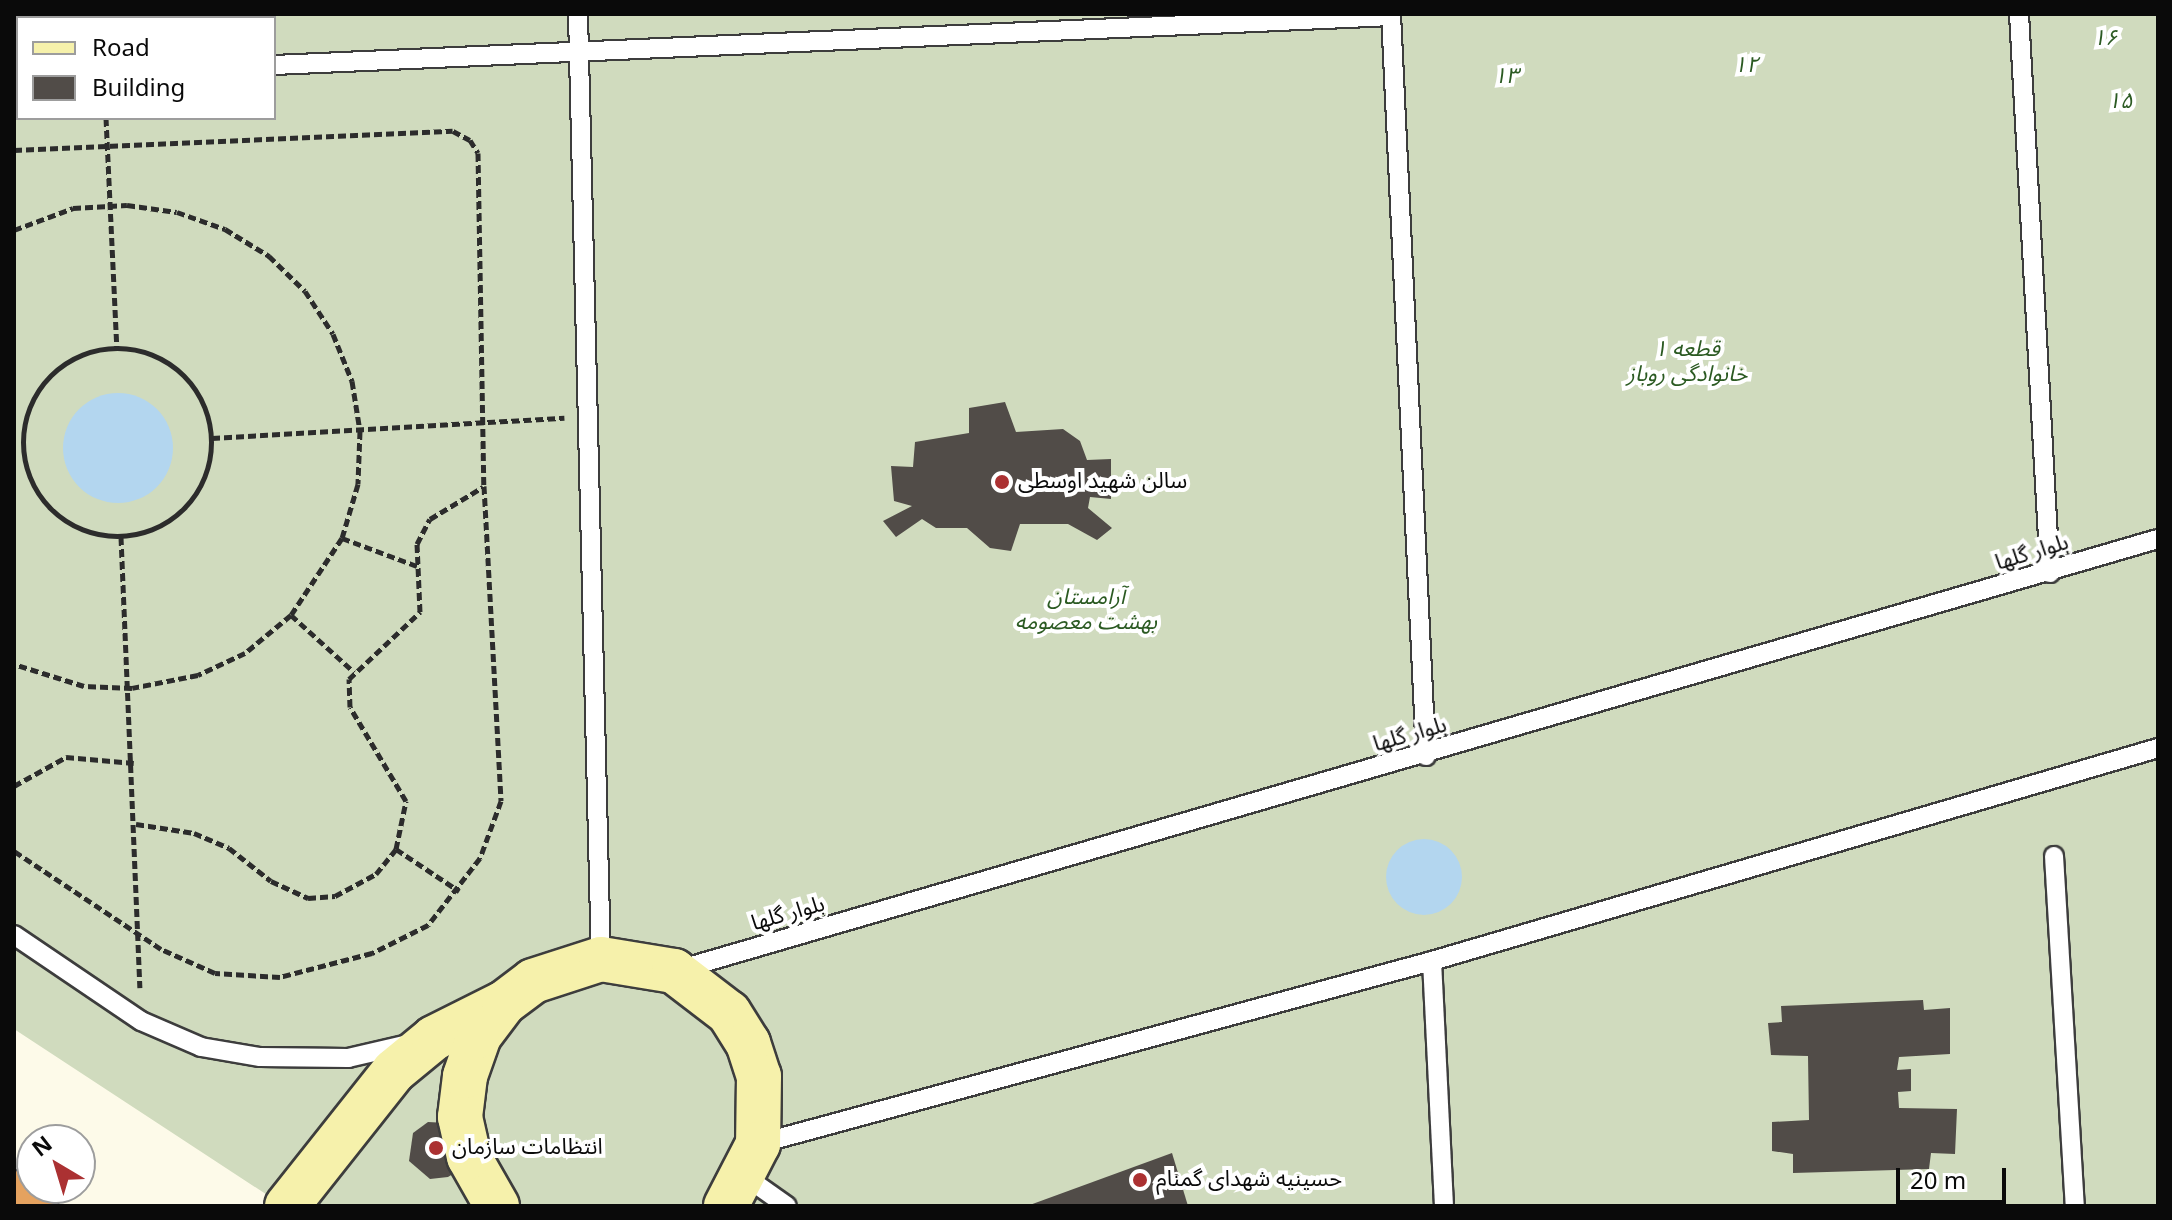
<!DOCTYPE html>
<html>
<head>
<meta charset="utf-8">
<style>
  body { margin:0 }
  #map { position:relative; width:2172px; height:1220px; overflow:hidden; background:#fdfae9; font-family:Georgia,"Noto Sans Arabic",serif }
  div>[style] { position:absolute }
  .cemetery>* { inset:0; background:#d0dbbe }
  .water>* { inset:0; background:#b3d6ef }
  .round { border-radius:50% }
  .building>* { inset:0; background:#514c48 }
  .path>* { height:5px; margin-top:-2.5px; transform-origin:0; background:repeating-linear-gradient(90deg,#2c2c2c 0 8px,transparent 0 12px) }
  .path>.ring { margin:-2.5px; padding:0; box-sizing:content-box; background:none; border:5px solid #2c2c2c; border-radius:50% }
  .roads { filter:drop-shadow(2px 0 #3d3d3d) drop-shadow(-2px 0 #3d3d3d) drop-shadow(0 2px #3d3d3d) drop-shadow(0 -2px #3d3d3d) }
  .lane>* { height:18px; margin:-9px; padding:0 9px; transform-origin:9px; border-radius:9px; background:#fff }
  .secondary>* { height:44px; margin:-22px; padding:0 22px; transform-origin:22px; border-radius:22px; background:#f6f1ab }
  .highway>* { height:44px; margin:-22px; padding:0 22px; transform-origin:22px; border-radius:22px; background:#e5a25f }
  .dots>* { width:22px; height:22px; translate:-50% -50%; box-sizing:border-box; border:4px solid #fff; border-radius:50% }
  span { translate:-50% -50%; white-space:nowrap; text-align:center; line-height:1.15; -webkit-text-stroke:8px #fff; paint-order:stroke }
  .park-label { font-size:22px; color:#2b5a22; font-style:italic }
  .poi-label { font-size:22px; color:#0a0a0a }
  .left { translate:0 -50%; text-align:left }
  .street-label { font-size:22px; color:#0a0a0a }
  .frame { position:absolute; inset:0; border:16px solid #0a0a0a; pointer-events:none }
  .legend { position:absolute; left:16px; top:16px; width:260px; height:104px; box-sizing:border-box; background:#fff; border:2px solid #9d9d9d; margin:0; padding:10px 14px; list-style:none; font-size:24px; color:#0a0a0a }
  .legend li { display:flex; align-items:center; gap:16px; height:40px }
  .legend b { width:40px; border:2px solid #9d9d9d }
  .north { position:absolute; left:16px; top:1124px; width:80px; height:80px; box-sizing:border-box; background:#fff; border:2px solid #9d9d9d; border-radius:50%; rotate:322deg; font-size:22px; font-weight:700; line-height:32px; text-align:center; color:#0a0a0a }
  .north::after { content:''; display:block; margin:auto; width:28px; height:36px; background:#ab3132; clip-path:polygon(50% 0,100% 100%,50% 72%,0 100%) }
  .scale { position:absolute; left:1896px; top:1168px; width:110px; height:36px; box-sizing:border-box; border:4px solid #0a0a0a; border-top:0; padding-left:10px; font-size:24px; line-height:28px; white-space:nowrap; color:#0a0a0a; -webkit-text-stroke:6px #fff; paint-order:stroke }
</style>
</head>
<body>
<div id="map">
  <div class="cemetery">
    <i style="clip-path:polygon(evenodd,14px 14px,2158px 14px,2158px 1206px,284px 1206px,14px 1029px,14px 14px,18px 18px,274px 18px,274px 118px,18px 118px,18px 18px)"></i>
  </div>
  <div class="water">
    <i class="round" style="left:63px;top:393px;width:110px;height:110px"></i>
    <i class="round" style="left:1386px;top:839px;width:76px;height:76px"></i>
  </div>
  <div class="building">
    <i style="clip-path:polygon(1005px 402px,1016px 432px,1063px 429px,1080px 441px,1087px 460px,1111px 459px,1111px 499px,1090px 497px,1088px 508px,1112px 528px,1097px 540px,1068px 524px,1020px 524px,1011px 551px,990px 548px,967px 528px,936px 528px,922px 519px,896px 537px,883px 521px,912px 506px,894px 501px,891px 466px,913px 467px,915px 442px,969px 433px,969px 408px)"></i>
    <i style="clip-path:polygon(1923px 1000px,1924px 1010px,1950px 1008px,1950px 1054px,1899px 1057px,1897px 1070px,1911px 1069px,1911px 1091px,1898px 1092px,1899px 1108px,1957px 1109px,1955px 1154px,1931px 1153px,1929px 1169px,1793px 1173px,1793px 1154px,1772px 1151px,1772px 1122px,1809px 1120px,1808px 1056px,1771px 1055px,1768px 1023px,1782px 1022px,1781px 1006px)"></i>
    <i style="clip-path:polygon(428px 1122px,447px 1123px,456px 1172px,448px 1177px,430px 1179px,409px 1161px,413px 1133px)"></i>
    <i style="clip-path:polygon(1172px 1153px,1188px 1206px,1027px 1206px)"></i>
  </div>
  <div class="path">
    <i style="left:106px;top:118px;width:230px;rotate:87.3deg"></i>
    <i style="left:14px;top:150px;width:439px;rotate:-2.5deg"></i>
    <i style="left:453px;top:131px;width:19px;rotate:28deg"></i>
    <i style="left:470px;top:140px;width:15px;rotate:58deg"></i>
    <i style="left:478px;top:153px;width:333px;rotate:89deg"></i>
    <i style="left:484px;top:486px;width:315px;rotate:86.9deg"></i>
    <i style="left:501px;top:801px;width:61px;rotate:110.2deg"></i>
    <i style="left:480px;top:858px;width:85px;rotate:127.8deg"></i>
    <i style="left:428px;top:925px;width:63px;rotate:153.4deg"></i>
    <i style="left:372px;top:953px;width:95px;rotate:165.4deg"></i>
    <i style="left:280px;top:977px;width:65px;rotate:-176.5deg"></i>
    <i style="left:215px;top:973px;width:59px;rotate:-156deg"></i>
    <i style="left:161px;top:949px;width:177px;rotate:-146.3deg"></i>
    <i style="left:14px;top:230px;width:63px;rotate:-20.4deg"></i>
    <i style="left:73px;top:208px;width:54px;rotate:-3.2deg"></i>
    <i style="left:127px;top:205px;width:50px;rotate:8deg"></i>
    <i style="left:177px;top:212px;width:51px;rotate:19.5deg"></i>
    <i style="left:225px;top:229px;width:52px;rotate:31.5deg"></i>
    <i style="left:269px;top:256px;width:50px;rotate:44.2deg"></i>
    <i style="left:305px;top:291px;width:51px;rotate:56.9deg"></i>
    <i style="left:333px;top:334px;width:51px;rotate:68deg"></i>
    <i style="left:352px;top:381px;width:51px;rotate:80.9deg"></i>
    <i style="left:360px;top:431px;width:53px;rotate:92.2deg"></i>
    <i style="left:358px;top:484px;width:56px;rotate:106.5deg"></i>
    <i style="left:342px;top:538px;width:92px;rotate:123.5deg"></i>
    <i style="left:291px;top:615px;width:60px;rotate:140.4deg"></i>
    <i style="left:245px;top:653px;width:52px;rotate:154.9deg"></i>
    <i style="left:198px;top:675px;width:67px;rotate:168.9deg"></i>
    <i style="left:132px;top:688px;width:48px;rotate:-177.6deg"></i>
    <i style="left:84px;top:686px;width:73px;rotate:-162.6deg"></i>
    <i class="ring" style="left:23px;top:348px;width:183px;height:183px"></i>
    <i style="left:212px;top:438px;width:353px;rotate:-3.3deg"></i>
    <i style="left:121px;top:537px;width:451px;rotate:87.6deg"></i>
    <i style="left:342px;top:538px;width:80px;rotate:20.5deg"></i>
    <i style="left:291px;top:615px;width:85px;rotate:42.1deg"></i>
    <i style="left:14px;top:786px;width:60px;rotate:-29.1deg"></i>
    <i style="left:66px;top:757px;width:68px;rotate:5deg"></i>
    <i style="left:136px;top:824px;width:59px;rotate:8.8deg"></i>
    <i style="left:194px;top:833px;width:38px;rotate:23deg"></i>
    <i style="left:229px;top:848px;width:53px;rotate:38.2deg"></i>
    <i style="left:271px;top:881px;width:41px;rotate:24.7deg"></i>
    <i style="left:308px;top:898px;width:27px;rotate:-4deg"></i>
    <i style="left:335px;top:896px;width:47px;rotate:-28.2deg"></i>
    <i style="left:376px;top:874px;width:32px;rotate:-51deg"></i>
    <i style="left:396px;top:849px;width:49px;rotate:-78.2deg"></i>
    <i style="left:406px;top:801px;width:109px;rotate:-120.8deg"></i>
    <i style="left:350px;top:707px;width:28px;rotate:-92deg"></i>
    <i style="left:349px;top:679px;width:98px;rotate:-43.3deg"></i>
    <i style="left:420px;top:612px;width:68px;rotate:-92.5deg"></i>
    <i style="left:417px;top:544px;width:28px;rotate:-63deg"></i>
    <i style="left:430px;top:519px;width:62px;rotate:-31.1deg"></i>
    <i style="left:396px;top:849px;width:76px;rotate:33.7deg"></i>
  </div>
  <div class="roads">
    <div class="lane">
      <i style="left:578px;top:14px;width:945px;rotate:88.61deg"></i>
      <i style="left:1391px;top:14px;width:743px;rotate:87.3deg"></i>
      <i style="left:2019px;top:14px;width:560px;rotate:86.83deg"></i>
      <i style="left:274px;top:65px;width:1118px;rotate:-2.51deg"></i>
      <i style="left:14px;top:72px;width:4px"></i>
      <i style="left:2054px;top:856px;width:351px;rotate:86.6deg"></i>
      <i style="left:14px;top:935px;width:153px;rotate:34.1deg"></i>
      <i style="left:141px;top:1021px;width:65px;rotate:23.4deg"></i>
      <i style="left:201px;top:1047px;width:60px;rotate:9.6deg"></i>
      <i style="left:260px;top:1057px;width:88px;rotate:0.7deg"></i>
      <i style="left:348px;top:1058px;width:62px;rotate:-13.1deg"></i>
      <i style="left:1432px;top:961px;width:245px;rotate:87.2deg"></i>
      <i style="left:678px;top:970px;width:1541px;rotate:-16.24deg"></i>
      <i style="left:758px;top:1144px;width:698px;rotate:-15.19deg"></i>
      <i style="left:1432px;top:961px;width:757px;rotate:-16.35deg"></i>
      <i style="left:746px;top:1177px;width:50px;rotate:35.3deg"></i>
    </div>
    <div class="secondary">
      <i style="left:287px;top:1206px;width:172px;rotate:-51.6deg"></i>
      <i style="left:394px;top:1071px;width:52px;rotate:-39.5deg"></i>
      <i style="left:434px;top:1038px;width:76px;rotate:-26.6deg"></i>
      <i style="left:497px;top:1206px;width:56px;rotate:-119.7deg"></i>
      <i style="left:469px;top:1157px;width:41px;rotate:-102.7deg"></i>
      <i style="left:460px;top:1117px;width:41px;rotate:-83deg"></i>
      <i style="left:465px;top:1076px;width:42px;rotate:-70.7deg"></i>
      <i style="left:479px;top:1036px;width:41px;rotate:-52.9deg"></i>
      <i style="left:504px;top:1003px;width:36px;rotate:-37deg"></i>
      <i style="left:533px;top:981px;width:71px;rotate:-17.9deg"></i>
      <i style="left:601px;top:959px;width:74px;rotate:9.3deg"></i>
      <i style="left:674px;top:971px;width:69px;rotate:37.4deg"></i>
      <i style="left:729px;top:1013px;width:36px;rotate:58deg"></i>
      <i style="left:748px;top:1043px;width:35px;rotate:72deg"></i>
      <i style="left:759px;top:1076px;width:68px;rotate:90.8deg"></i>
      <i style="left:758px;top:1144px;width:70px;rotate:117.3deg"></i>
    </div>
    <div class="highway">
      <i style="left:14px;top:1193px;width:25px;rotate:32deg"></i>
    </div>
  </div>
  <div class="dots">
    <i style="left:1002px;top:482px;background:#ab3132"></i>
    <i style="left:436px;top:1148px;background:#ab3132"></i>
    <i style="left:1140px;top:1180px;background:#ab3132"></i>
  </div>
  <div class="park-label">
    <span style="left:2105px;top:39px">۱۶</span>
    <span style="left:1746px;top:66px">۱۲</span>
    <span style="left:1506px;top:77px">۱۳</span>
    <span style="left:2120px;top:102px">۱۵</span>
    <span style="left:1687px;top:362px">قطعه ۱<br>خانوادگی روباز</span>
    <span style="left:1086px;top:610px">آرامستان<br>بهشت معصومه</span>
  </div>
  <div class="poi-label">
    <span class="left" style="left:1018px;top:482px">سالن شهید اوسطی</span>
    <span class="left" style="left:452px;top:1148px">انتظامات سازمان</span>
    <span class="left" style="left:1156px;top:1180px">حسینیه شهدای گمنام</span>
  </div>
  <div class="street-label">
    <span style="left:2032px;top:553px;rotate:-17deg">بلوار گلها</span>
    <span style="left:1410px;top:735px;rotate:-16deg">بلوار گلها</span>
    <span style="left:788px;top:914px;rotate:-16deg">بلوار گلها</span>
  </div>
  <div class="frame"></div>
  <ul class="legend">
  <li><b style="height:10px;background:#f6f1ab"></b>Road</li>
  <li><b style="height:22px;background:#514c48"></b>Building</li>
  </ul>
  <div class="north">N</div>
  <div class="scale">20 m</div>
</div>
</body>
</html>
